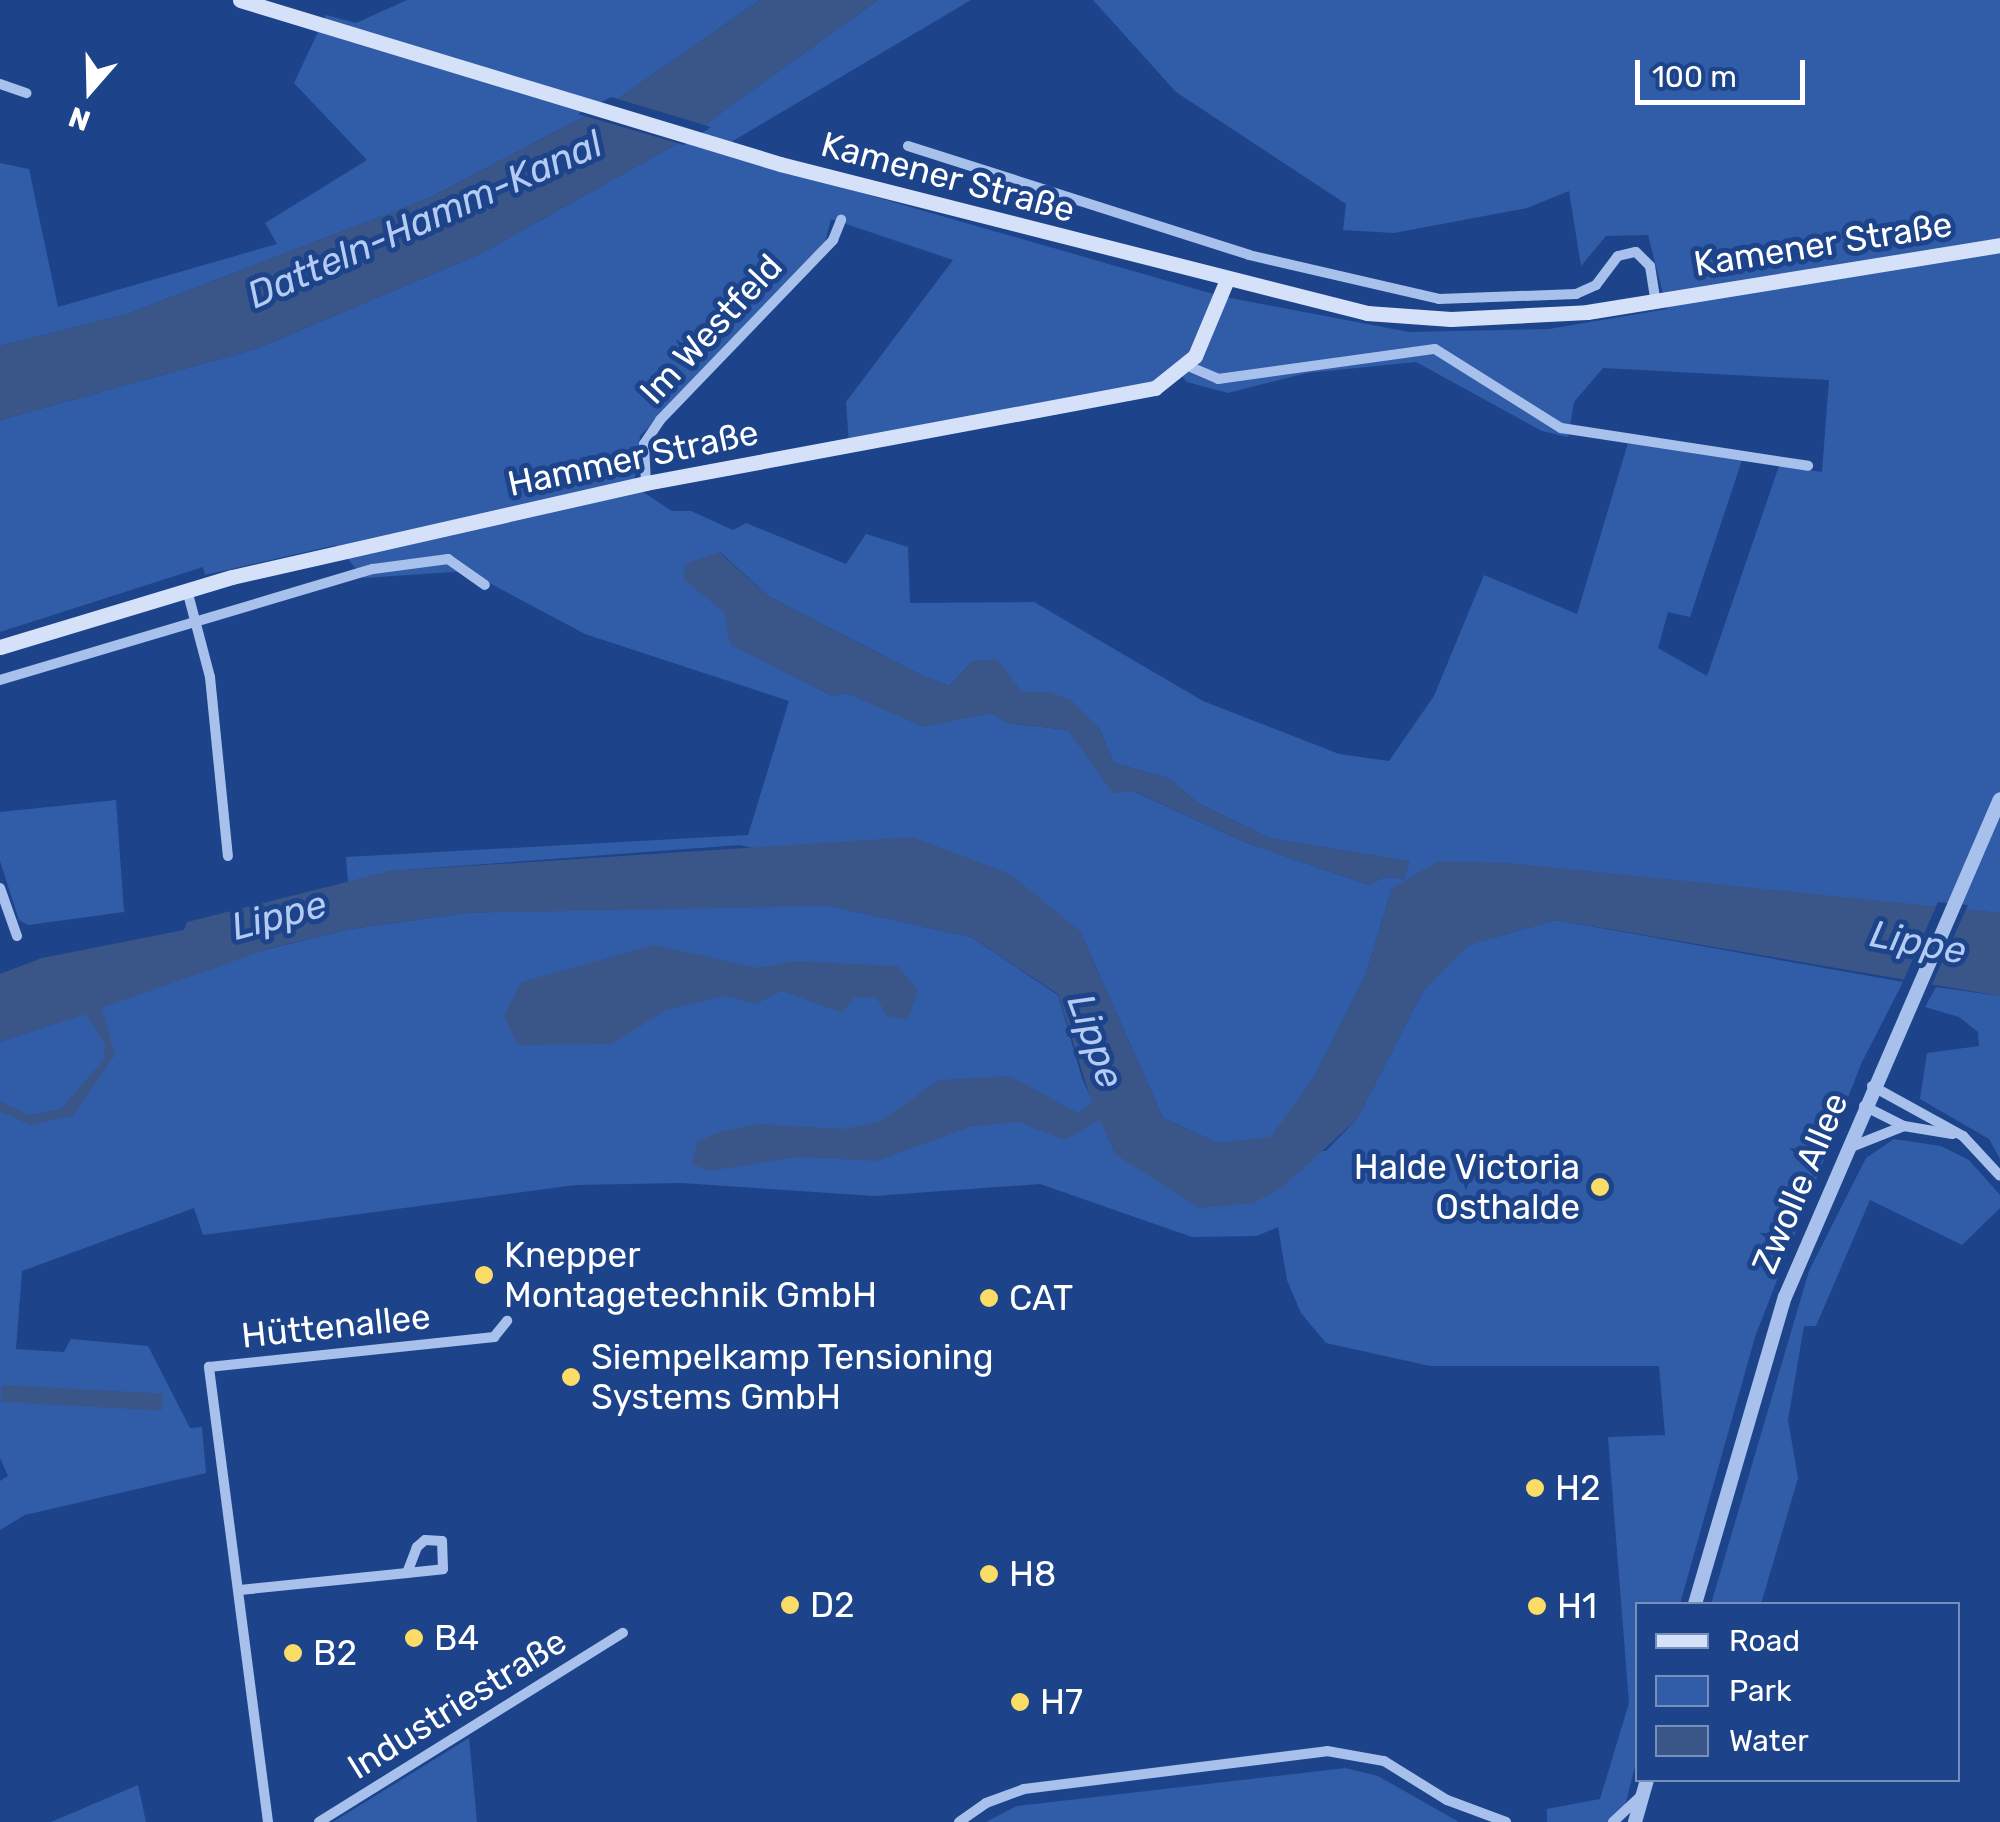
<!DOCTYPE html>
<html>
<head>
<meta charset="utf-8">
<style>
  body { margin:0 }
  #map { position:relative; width:2000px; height:1822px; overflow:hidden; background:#1d448a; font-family:Rubik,sans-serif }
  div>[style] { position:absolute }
  .green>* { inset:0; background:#315ca8 }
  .water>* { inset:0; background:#3a5689; transform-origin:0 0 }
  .pier>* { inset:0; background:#1d448a }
  .minor>* { height:10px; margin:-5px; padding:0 5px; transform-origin:5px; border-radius:5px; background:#a8c1ec }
  .tertiary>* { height:14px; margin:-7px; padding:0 7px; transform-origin:7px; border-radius:7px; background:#a8c1ec }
  .secondary>* { height:15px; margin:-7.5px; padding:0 7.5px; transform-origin:7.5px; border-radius:7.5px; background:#d4e1f9 }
  .dots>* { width:28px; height:28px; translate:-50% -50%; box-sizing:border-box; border:5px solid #1d448a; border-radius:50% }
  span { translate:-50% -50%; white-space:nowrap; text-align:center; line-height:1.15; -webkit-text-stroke:10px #1d448a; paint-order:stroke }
  .street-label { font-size:35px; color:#fff }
  .poi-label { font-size:35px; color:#fff }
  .right { translate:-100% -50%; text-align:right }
  .left { translate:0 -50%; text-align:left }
  .water-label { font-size:38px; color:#b4ccf3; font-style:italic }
  .legend { position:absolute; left:1635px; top:1602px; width:325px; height:180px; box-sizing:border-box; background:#1d448a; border:2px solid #778fb9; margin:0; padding:12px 18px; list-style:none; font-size:30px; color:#fff }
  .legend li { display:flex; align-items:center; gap:20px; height:50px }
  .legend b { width:50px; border:2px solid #778fb9 }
  .north { position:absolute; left:40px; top:40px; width:100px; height:100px; -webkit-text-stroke:8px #1d448a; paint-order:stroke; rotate:200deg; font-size:28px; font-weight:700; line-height:40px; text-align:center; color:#fff }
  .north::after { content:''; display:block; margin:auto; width:35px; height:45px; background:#fff; clip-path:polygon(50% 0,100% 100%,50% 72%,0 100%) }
  .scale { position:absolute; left:1635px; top:60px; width:170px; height:45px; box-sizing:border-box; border:5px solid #fff; border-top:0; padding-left:12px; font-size:30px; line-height:35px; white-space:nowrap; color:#fff; -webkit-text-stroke:8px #1d448a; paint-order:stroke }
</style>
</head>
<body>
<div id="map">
  <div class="green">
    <i style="clip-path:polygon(407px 0,760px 0,616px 100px,429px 198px,127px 314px,0 346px,0 163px,29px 169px,58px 307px,277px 244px,265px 223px,367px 160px,294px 83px,326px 15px,356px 23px)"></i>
    <i style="clip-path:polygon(evenodd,878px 0,971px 0,716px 151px,1220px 296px,1409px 332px,1549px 329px,1667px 309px,1648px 235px,1606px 236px,1581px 266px,1569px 191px,1527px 208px,1394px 233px,1343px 230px,1346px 204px,1176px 92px,1093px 0,2000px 0,2000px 913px,1641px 879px,1392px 888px,1366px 974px,1315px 1075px,1271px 1138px,1218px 1143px,1163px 1118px,1080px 931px,740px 845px,391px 871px,348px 882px,346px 857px,748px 835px,789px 701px,585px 634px,467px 571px,364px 578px,336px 545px,205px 575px,203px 567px,0 632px,0 420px,256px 349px,480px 254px,682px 141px,878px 0,831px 219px,953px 260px,846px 402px,849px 444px,1168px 383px,1180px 374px,1187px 382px,1228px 393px,1307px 373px,1416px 362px,1542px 431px,1568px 437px,1574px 402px,1603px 368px,1829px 380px,1822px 472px,1779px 466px,1707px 676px,1658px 648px,1668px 612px,1690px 617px,1742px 460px,1628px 443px,1577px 614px,1484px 575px,1434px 696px,1389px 761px,1339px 754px,1203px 701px,1034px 602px,910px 603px,908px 547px,866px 534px,846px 564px,746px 523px,733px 530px,691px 511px,672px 511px,634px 486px,640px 436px,824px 246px,831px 219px,878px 0,720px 552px,768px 596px,923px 676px,949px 686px,973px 661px,1010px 677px,1022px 693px,1049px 692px,1099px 728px,1114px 763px,1168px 778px,1198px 803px,1269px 838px,1409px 861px,1404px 879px,1384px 877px,1369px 885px,1247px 843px,1135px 792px,1113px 792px,1068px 730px,1007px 723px,991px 713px,923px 726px,847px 693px,832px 696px,731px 644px,720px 552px)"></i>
    <i style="clip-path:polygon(116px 800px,124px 912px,28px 925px,19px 920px,0 861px,0 812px)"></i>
    <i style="clip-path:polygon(643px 906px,830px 906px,971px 937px,1058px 995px,1082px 1078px,1116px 1155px,1326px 1151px,1357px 1119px,1423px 991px,1468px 945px,1556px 920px,1903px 982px,1861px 1064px,1755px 1337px,1680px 1604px,1638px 1604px,1637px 1758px,1621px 1822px,1547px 1822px,1547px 1809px,1600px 1799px,1629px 1703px,1608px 1437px,1665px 1435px,1659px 1366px,1430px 1366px,1326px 1343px,1301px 1313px,1287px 1280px,1278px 1227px,1257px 1236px,1192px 1237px,1040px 1184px,874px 1196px,681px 1183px,575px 1185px,203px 1235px,194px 1208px,22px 1271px,16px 1349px,64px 1352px,71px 1339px,148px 1346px,190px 1428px,202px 1427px,206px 1473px,25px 1515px,0 1530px,0 1481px,8px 1476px,0 1458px,0 1042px,239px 956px,351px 929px,466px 913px)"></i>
    <i style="clip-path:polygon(1936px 987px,2000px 996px,2000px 1159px,1989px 1139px,1920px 1099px,1927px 1053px,1979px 1046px,1978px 1032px,1959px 1017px,1925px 1007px)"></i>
    <i style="clip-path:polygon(1894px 1139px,1941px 1146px,1969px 1160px,2000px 1195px,2000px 1208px,1962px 1245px,1870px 1200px,1816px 1326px,1804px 1326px,1788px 1420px,1798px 1478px,1761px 1604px,1711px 1604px,1809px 1271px,1866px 1158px)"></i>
    <i style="clip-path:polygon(469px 1738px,477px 1822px,333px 1822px)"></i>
    <i style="clip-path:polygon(1346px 1768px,1378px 1776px,1459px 1822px,986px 1822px,1017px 1806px)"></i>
    <i style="clip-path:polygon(138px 1785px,146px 1822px,51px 1822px)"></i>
  </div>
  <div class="water">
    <i style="clip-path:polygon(760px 0,878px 0,682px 141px,480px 254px,256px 349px,0 420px,0 346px,127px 314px,429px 198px,616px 100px)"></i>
    <i style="clip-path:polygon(719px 552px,768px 596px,923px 676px,949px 686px,973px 661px,997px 659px,1022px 692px,1049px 692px,1071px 700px,1099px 728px,1114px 763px,1168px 778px,1198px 803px,1269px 838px,1410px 861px,1404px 879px,1384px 877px,1369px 885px,1247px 843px,1136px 792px,1113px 793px,1068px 730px,1007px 723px,991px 713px,923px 727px,847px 693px,832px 696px,730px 644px,724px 612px,684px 580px,685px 564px)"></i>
    <i style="clip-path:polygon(913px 837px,1010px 874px,1080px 931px,1163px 1118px,1218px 1143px,1271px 1137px,1315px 1075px,1366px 974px,1392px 888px,1439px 861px,1510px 863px,2000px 913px,2000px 996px,1556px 920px,1469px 945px,1423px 991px,1357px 1119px,1283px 1187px,1254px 1203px,1199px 1208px,1116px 1155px,1100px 1120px,1064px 1140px,1019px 1122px,970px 1127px,877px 1161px,796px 1157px,709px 1171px,691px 1164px,698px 1141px,723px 1131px,758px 1124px,845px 1129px,881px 1121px,939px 1080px,1010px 1076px,1078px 1113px,1092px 1103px,1058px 994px,971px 937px,830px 906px,466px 913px,351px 929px,271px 948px,102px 1008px,115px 1055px,73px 1116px,30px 1125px,0 1111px,0 1101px,29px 1115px,61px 1109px,104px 1059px,105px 1045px,86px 1014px,0 1042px,0 974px,42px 958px,184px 930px,187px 922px,391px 871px)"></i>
    <i style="clip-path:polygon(654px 945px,758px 968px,794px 961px,898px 966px,918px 990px,908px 1019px,887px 1016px,876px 997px,854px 998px,842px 1013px,782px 991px,756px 1004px,725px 996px,666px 1010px,612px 1044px,518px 1045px,504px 1016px,521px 982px)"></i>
    <i style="left:2px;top:1385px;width:161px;height:17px;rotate:3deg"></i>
  </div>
  <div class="pier">
    <i style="clip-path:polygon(611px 97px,711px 127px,684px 145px,578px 114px)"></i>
    <i style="clip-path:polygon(1938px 902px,1968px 905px,1929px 991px,1901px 986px)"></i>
  </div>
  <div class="minor">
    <i style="left:0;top:84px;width:28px;rotate:19deg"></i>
    <i style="left:908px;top:146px;width:358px;rotate:17.7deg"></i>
    <i style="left:1249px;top:255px;width:195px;rotate:13deg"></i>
    <i style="left:1439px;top:299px;width:137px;rotate:-2.1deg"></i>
    <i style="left:1576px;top:294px;width:22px;rotate:-24deg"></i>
    <i style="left:1596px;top:285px;width:36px;rotate:-53deg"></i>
    <i style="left:1618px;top:256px;width:18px;rotate:-13deg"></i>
    <i style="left:1636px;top:252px;width:20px;rotate:45deg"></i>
    <i style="left:1650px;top:266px;width:36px;rotate:81deg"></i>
    <i style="left:1188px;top:366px;width:33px;rotate:23deg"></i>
    <i style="left:1218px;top:379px;width:219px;rotate:-7.9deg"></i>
    <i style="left:1435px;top:349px;width:149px;rotate:32.1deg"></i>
    <i style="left:1561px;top:428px;width:250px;rotate:8.7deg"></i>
    <i style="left:646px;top:483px;width:39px;rotate:-93deg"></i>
    <i style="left:644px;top:444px;width:29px;rotate:-56deg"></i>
    <i style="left:660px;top:420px;width:250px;rotate:-46.1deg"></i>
    <i style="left:833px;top:240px;width:22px;rotate:-68deg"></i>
    <i style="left:187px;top:590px;width:90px;rotate:75.2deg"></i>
    <i style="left:210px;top:677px;width:180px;rotate:84.3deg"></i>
    <i style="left:0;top:680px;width:389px;rotate:-16.6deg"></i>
    <i style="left:373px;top:569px;width:76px;rotate:-7.6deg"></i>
    <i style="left:448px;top:559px;width:45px;rotate:35.1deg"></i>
    <i style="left:0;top:888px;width:51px;rotate:70.5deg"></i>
    <i style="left:1872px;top:1086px;width:104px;rotate:28.8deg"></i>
    <i style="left:1963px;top:1136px;width:54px;rotate:47.2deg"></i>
    <i style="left:1864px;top:1106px;width:45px;rotate:26.6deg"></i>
    <i style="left:1904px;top:1126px;width:49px;rotate:9.5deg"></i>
    <i style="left:1851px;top:1147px;width:57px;rotate:-21.6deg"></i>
    <i style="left:240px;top:1590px;width:168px;rotate:-5.8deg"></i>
    <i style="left:407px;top:1573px;width:36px;rotate:-6deg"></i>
    <i style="left:443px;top:1569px;width:28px;rotate:-92deg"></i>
    <i style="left:442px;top:1541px;width:17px;rotate:-177deg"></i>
    <i style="left:425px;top:1540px;width:11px;rotate:139deg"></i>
    <i style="left:417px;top:1547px;width:28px;rotate:111deg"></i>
    <i style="left:268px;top:1822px;width:459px;rotate:-97.4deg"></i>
    <i style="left:209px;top:1367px;width:287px;rotate:-6deg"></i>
    <i style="left:494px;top:1337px;width:21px;rotate:-51deg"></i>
    <i style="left:319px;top:1822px;width:358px;rotate:-31.9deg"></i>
    <i style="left:959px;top:1822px;width:33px;rotate:-35deg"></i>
    <i style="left:986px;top:1803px;width:40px;rotate:-20.2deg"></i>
    <i style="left:1024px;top:1789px;width:305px;rotate:-7.1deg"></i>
    <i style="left:1327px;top:1751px;width:58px;rotate:10deg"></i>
    <i style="left:1384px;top:1761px;width:74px;rotate:31.8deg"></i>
    <i style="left:1447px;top:1800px;width:63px;rotate:20.4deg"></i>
    <i style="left:1613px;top:1822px;width:38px;rotate:-43deg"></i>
  </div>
  <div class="tertiary">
    <i style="left:1695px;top:1604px;width:320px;rotate:-73.7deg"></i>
    <i style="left:1785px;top:1297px;width:542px;rotate:-66.65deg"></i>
    <i style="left:1635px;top:1822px;width:44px;rotate:-74.1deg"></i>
  </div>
  <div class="secondary">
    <i style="left:240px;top:0;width:564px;rotate:16.89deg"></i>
    <i style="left:780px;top:164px;width:606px;rotate:14.24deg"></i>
    <i style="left:1367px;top:313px;width:84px;rotate:4.1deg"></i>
    <i style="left:1451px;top:319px;width:136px;rotate:-2.9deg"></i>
    <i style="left:1587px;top:312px;width:418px;rotate:-9.2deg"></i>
    <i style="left:0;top:647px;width:242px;rotate:-16.8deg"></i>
    <i style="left:232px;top:577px;width:425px;rotate:-12.8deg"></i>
    <i style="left:646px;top:483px;width:518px;rotate:-10.57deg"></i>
    <i style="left:1155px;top:388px;width:51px;rotate:-38.7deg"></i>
    <i style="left:1195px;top:356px;width:80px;rotate:-67.3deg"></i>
  </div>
  <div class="dots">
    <i style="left:1600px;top:1187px;background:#fbdc67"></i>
    <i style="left:484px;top:1275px;background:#fbdc67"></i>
    <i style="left:989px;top:1298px;background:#fbdc67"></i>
    <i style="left:571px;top:1377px;background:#fbdc67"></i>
    <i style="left:1535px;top:1488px;background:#fbdc67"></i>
    <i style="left:989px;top:1574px;background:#fbdc67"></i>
    <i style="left:790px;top:1605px;background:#fbdc67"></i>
    <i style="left:1537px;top:1606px;background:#fbdc67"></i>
    <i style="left:414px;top:1638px;background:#fbdc67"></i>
    <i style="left:293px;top:1653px;background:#fbdc67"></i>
    <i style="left:1020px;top:1702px;background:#fbdc67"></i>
  </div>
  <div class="street-label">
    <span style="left:948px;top:177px;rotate:15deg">Kamener Straße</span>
    <span style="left:1823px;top:244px;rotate:-9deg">Kamener Straße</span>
    <span style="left:711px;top:329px;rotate:-47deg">Im Westfeld</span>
    <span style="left:633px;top:458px;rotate:-12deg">Hammer Straße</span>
    <span style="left:1800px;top:1183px;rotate:-67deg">Zwolle Allee</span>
    <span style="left:336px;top:1326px;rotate:-6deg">Hüttenallee</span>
    <span style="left:457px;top:1704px;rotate:-32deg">Industriestraße</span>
  </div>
  <div class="poi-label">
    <span class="right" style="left:1580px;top:1187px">Halde Victoria<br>Osthalde</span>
    <span class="left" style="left:504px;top:1275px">Knepper<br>Montagetechnik GmbH</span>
    <span class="left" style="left:1009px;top:1298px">CAT</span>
    <span class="left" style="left:591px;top:1377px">Siempelkamp Tensioning<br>Systems GmbH</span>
    <span class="left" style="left:1555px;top:1488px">H2</span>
    <span class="left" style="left:1009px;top:1574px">H8</span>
    <span class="left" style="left:810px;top:1605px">D2</span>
    <span class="left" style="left:1557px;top:1606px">H1</span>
    <span class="left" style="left:434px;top:1638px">B4</span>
    <span class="left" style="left:313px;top:1653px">B2</span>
    <span class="left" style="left:1040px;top:1702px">H7</span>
  </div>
  <div class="water-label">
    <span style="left:425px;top:220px;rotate:-24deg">Datteln-Hamm-Kanal</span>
    <span style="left:279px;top:916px;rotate:-15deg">Lippe</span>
    <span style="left:1918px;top:943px;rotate:11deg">Lippe</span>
    <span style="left:1095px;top:1041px;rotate:70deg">Lippe</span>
  </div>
  <ul class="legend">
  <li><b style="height:12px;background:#d4e1f9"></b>Road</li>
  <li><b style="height:28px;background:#315ca8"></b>Park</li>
  <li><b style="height:28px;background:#3a5689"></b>Water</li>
  </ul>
  <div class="north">N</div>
  <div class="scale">100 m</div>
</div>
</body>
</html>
